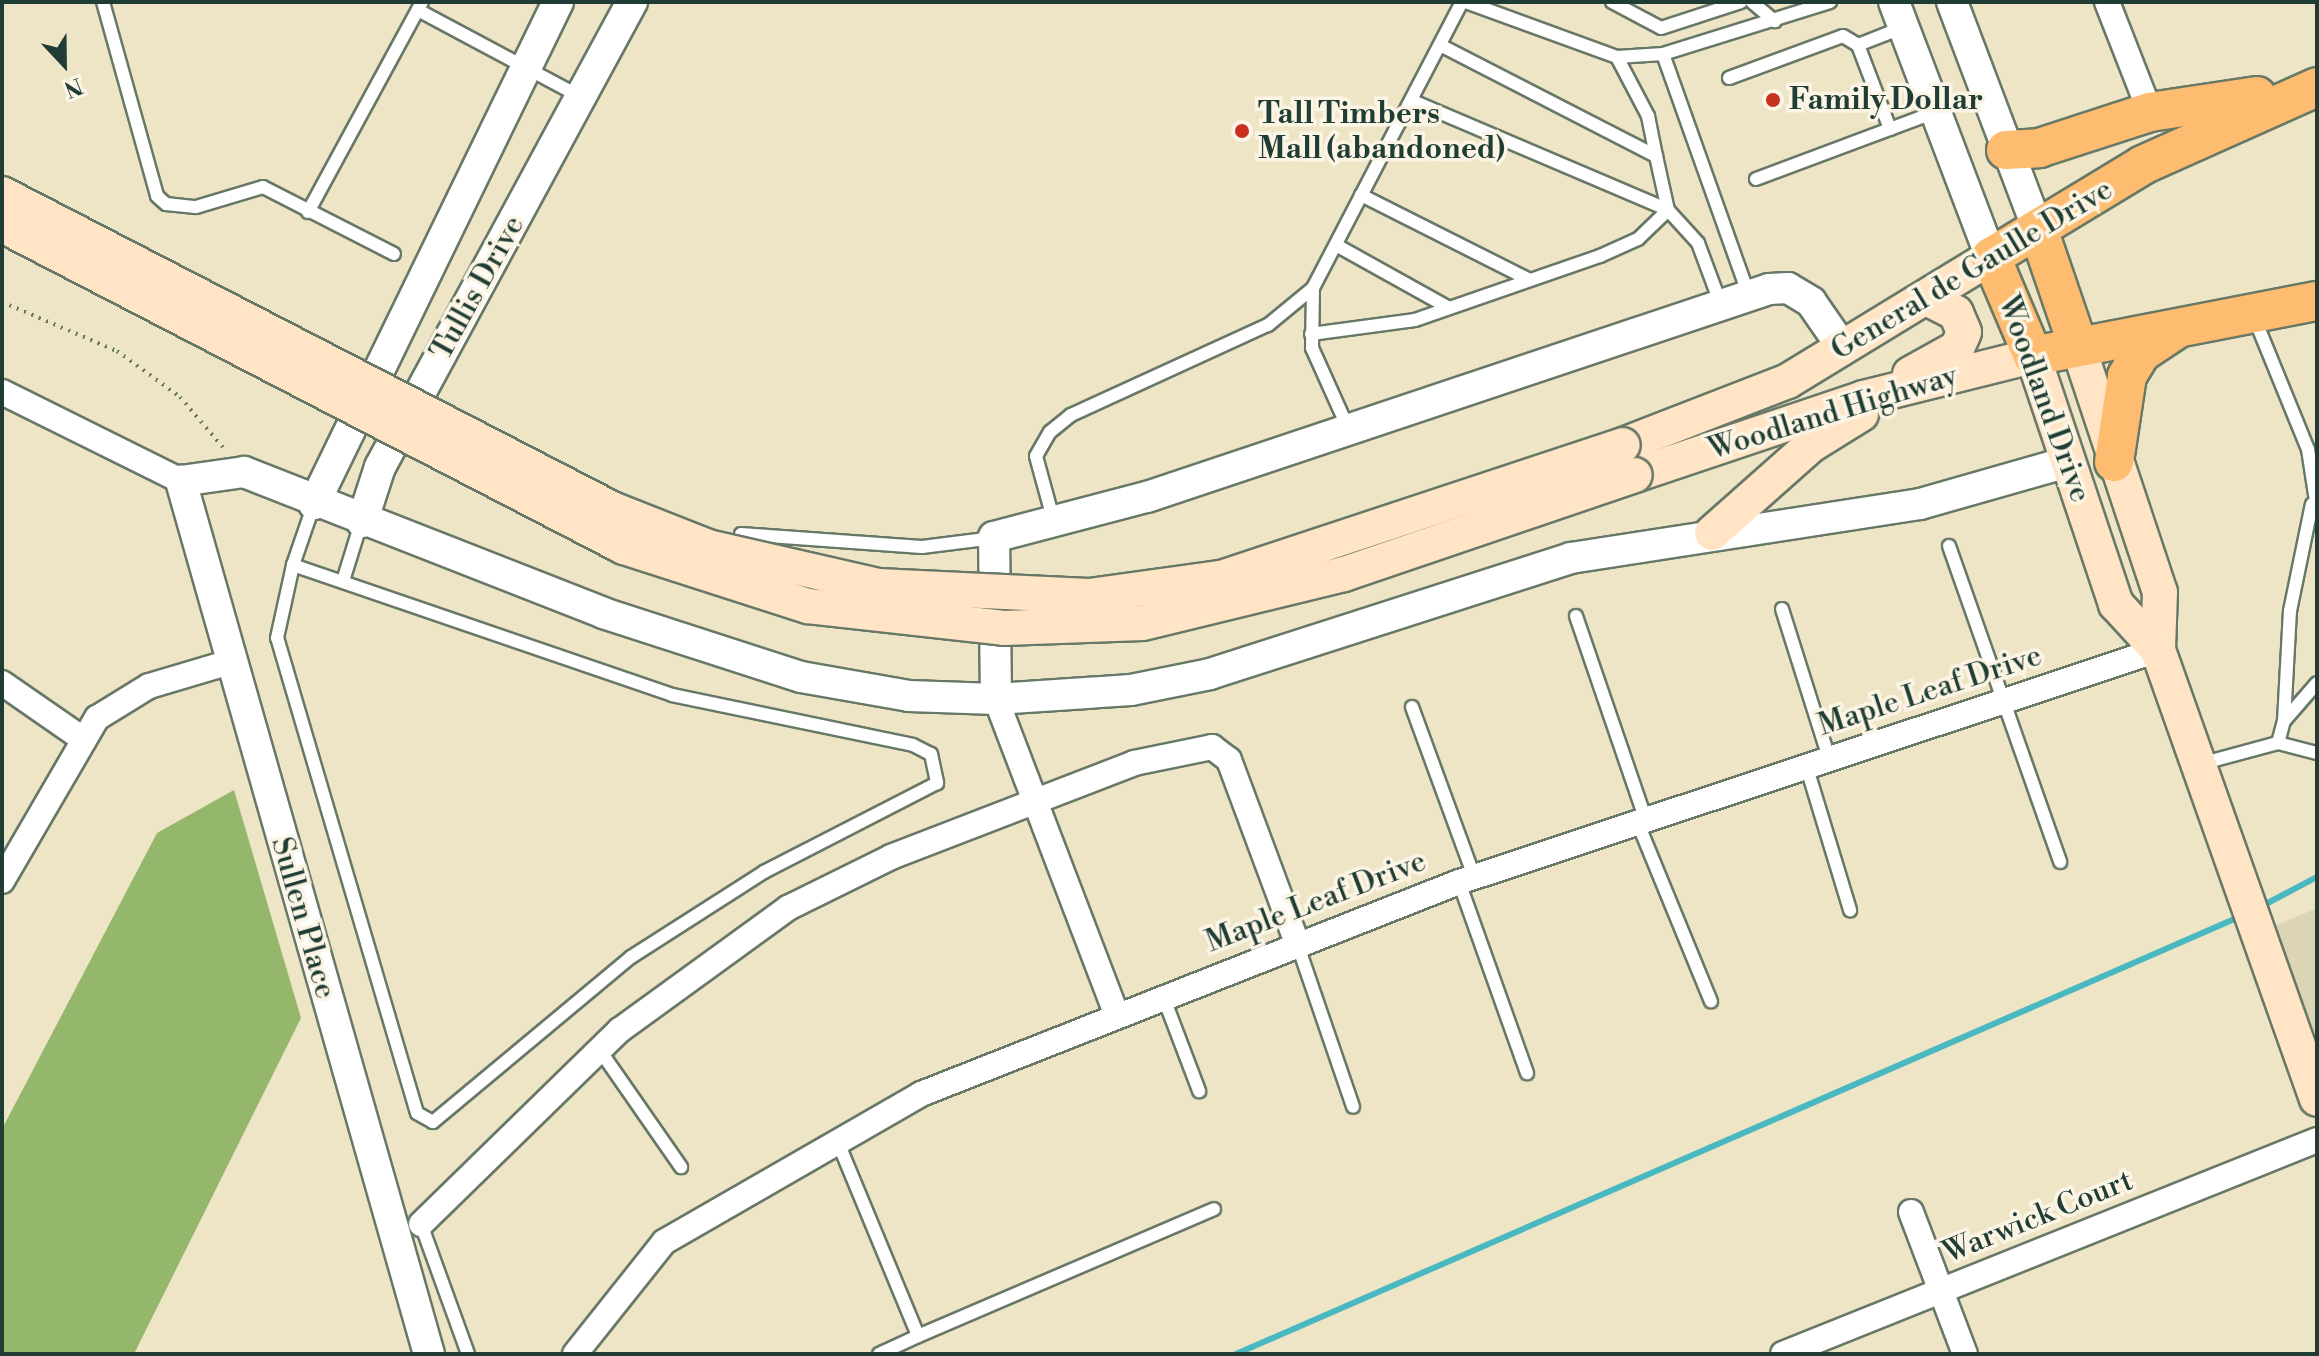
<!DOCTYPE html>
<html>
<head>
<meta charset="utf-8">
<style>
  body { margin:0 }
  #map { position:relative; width:2319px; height:1356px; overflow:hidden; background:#ede5c6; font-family:"Libre Bodoni",serif }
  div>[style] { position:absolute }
  .built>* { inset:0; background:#dcd5b5 }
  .forest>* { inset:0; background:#95b76b }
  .stream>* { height:6px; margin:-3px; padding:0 3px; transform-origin:3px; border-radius:3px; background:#49b8c1 }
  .path>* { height:4px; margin-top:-2px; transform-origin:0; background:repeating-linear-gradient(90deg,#677867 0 2px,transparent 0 8px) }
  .roads { filter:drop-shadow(2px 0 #677867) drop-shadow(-2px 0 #677867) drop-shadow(0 2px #677867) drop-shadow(0 -2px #677867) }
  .service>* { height:12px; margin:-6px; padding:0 6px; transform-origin:6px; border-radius:6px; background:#fff }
  .minor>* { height:24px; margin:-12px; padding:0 12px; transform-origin:12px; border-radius:12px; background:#fff }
  .tertiary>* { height:30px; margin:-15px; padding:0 15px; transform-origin:15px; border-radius:15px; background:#fff }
  .secondary>* { height:34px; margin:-17px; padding:0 17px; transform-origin:17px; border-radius:17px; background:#ffe4c6 }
  .primary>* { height:38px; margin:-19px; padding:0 19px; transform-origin:19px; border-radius:19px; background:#febc70 }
  .bridges { filter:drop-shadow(2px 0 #677867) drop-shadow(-2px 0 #677867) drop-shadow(0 2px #677867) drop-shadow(0 -2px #677867) }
  .secondary-bridge>* { height:34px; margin:-17px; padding:0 17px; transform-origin:17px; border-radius:17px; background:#ffe4c6 }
  .dots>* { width:22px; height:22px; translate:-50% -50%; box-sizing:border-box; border:4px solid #fcf5e5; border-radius:50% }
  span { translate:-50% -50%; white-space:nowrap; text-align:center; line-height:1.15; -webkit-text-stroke:7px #fcf5e5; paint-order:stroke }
  .poi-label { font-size:30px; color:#1f3d34; font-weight:700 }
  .left { translate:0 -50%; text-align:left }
  .street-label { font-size:30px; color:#1f3d34 }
  .frame { position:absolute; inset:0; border:4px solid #1f3d34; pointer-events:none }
  .north { position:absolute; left:24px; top:24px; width:80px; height:80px; -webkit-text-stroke:6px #fcf5e5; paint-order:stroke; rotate:158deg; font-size:22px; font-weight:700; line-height:32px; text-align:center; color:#1f3d34 }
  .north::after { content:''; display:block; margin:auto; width:28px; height:36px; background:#1f3d34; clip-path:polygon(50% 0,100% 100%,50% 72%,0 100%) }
</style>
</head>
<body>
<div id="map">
  <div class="built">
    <i style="clip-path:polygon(2317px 908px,2317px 1085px,2260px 932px)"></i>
  </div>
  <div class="forest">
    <i style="clip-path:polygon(234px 790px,301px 1018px,134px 1354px,2px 1354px,2px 1129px,157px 833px)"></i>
  </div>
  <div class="stream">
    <i style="left:2260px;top:907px;width:64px;rotate:-27.8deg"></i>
    <i style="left:1236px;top:1354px;width:1094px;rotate:-23.54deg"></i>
  </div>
  <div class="path">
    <i style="left:2px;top:302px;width:125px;rotate:23.1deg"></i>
    <i style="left:117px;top:351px;width:78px;rotate:36.1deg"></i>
    <i style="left:180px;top:397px;width:71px;rotate:49.6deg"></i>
  </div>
  <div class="roads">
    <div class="service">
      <i style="left:103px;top:2px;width:201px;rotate:74.4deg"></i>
      <i style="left:157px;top:196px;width:12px;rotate:42deg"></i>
      <i style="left:166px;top:204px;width:30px;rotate:6deg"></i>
      <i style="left:196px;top:207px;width:70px;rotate:-16.6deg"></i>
      <i style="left:263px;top:187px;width:147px;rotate:27.1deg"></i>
      <i style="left:1466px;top:2px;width:161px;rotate:20deg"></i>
      <i style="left:1617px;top:57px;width:46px;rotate:-3.7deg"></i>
      <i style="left:1663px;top:54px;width:175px;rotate:-17.3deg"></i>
      <i style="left:1612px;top:2px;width:55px;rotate:28deg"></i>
      <i style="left:1661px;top:28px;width:84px;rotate:-18deg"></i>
      <i style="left:1752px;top:2px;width:30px;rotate:40deg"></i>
      <i style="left:418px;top:10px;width:185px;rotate:28.1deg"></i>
      <i style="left:1440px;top:45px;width:243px;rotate:27.2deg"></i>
      <i style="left:1656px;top:156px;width:55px;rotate:77.5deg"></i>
      <i style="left:1858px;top:45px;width:90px;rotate:69.1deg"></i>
      <i style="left:1663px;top:54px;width:256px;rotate:70.4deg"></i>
      <i style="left:1617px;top:57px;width:67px;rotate:62.3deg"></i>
      <i style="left:1648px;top:116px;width:41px;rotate:78.7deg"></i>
      <i style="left:1729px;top:78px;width:121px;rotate:-20.2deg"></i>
      <i style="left:1843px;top:36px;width:17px;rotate:31deg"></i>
      <i style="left:1858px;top:45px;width:49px;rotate:-21.4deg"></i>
      <i style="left:1413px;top:101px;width:277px;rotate:23.1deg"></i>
      <i style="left:1668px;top:210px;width:45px;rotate:47.7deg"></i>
      <i style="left:1698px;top:243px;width:66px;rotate:69.6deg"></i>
      <i style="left:1756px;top:179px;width:191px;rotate:-20.5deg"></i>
      <i style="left:1361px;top:195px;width:187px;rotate:26.7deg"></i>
      <i style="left:308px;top:212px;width:239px;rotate:-61.5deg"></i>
      <i style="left:1336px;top:245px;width:129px;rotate:29.1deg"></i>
      <i style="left:2254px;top:317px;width:143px;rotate:67.8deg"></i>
      <i style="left:2308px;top:449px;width:60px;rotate:81.3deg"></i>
      <i style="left:1311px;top:334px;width:105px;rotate:-7.7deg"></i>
      <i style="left:1415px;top:320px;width:196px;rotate:-19.1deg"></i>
      <i style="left:1600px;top:256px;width:42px;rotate:-24.1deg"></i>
      <i style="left:1638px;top:239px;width:42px;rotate:-44deg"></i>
      <i style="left:1348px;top:428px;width:88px;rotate:-114.2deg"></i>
      <i style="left:1312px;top:348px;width:60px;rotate:-89deg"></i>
      <i style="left:1313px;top:288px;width:322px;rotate:-62.5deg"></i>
      <i style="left:1054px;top:522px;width:68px;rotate:-105.3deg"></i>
      <i style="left:1036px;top:456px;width:28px;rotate:-60deg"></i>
      <i style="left:1050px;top:432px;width:27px;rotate:-39deg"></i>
      <i style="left:1071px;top:415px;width:217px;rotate:-24.6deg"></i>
      <i style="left:1268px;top:325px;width:58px;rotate:-39.4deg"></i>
      <i style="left:741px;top:534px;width:181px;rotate:4.1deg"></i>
      <i style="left:922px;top:547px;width:72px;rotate:-7.2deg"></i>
      <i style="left:1949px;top:546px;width:335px;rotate:70.6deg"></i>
      <i style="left:293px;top:565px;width:401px;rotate:18.9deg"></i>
      <i style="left:672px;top:695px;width:246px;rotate:11.7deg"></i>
      <i style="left:913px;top:745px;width:20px;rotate:27deg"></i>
      <i style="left:931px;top:754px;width:30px;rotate:78deg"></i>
      <i style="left:937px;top:783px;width:195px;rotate:152.8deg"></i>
      <i style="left:764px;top:872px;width:158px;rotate:147.4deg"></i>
      <i style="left:631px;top:957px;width:258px;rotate:140.2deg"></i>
      <i style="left:433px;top:1122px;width:18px;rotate:-151deg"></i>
      <i style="left:417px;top:1113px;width:495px;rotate:-106.4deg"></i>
      <i style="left:277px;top:638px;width:75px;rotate:-77.6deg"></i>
      <i style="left:293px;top:565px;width:65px;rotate:-71deg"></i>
      <i style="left:343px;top:581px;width:61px;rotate:-72.8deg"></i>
      <i style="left:1782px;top:609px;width:156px;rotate:72.5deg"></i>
      <i style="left:1576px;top:616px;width:213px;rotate:71.1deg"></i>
      <i style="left:1412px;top:707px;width:180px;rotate:69.9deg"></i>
      <i style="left:2284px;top:721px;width:110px;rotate:-86.9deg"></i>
      <i style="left:2290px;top:611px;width:109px;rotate:-78.4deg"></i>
      <i style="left:2278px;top:743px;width:23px;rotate:-75deg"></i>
      <i style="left:2284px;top:721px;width:50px;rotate:-49deg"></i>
      <i style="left:2200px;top:764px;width:81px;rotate:-15.1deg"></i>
      <i style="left:2278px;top:743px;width:40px;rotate:14.4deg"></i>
      <i style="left:1806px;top:765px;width:152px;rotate:73.1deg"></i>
      <i style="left:1637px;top:821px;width:195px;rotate:67.7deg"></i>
      <i style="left:1459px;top:882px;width:203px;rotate:70.4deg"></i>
      <i style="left:1297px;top:943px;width:173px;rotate:71.1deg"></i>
      <i style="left:1163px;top:996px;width:102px;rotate:69.2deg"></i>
      <i style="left:599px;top:1049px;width:144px;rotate:55.2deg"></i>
      <i style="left:837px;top:1140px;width:212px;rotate:67.5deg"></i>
      <i style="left:918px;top:1336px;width:322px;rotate:-23.2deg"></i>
      <i style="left:421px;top:1224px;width:138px;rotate:70.1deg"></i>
      <i style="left:879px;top:1354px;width:43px;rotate:-24.8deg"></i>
    </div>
    <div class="minor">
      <i style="left:2107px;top:2px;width:118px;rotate:68.6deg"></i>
      <i style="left:2px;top:392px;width:200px;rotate:26.4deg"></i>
      <i style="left:2px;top:683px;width:95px;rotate:34.7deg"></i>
      <i style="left:996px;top:699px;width:337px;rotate:69.1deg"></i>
      <i style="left:2px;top:881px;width:189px;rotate:-59.8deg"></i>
      <i style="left:97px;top:718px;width:61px;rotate:-31.6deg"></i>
      <i style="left:149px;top:686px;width:84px;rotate:-16.5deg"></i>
      <i style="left:1911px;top:1212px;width:152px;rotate:69.2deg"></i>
      <i style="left:421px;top:1224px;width:278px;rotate:-44.3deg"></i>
      <i style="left:620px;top:1030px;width:208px;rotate:-36deg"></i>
      <i style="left:788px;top:908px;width:115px;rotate:-26.3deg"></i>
      <i style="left:891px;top:857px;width:261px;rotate:-21.1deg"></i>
      <i style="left:1134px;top:763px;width:80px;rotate:-11.6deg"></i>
      <i style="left:1212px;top:747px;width:21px;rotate:37deg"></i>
      <i style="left:1229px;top:760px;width:195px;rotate:69.6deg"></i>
      <i style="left:575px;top:1354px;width:143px;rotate:-51.5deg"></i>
      <i style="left:664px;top:1242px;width:297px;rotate:-29.9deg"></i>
      <i style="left:921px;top:1094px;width:578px;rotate:-21.51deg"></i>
      <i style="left:1459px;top:882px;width:736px;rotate:-18.36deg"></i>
      <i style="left:1783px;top:1354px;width:575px;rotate:-21.84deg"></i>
    </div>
    <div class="tertiary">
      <i style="left:1894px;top:2px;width:273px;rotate:69.2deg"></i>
      <i style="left:1952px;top:2px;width:243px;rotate:69.3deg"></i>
      <i style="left:314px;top:504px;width:558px;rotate:-64.08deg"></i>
      <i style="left:362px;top:522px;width:58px;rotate:-71.9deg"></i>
      <i style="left:380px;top:467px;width:529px;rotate:-61.55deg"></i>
      <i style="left:996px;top:699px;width:162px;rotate:-90.7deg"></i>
      <i style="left:994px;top:537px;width:158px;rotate:-14.7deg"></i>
      <i style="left:1147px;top:497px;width:656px;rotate:-18.49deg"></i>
      <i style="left:1769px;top:289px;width:19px;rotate:-3deg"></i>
      <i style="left:1788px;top:288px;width:27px;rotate:31deg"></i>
      <i style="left:1811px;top:302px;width:56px;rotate:55.2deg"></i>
      <i style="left:429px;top:1354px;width:908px;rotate:-105.86deg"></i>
      <i style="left:181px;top:481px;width:64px;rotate:-8.1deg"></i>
      <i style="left:244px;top:472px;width:386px;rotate:21.4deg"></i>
      <i style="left:603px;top:613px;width:208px;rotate:17.9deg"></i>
      <i style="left:801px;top:677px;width:110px;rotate:10deg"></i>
      <i style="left:909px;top:696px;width:87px;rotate:2deg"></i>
      <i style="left:996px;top:699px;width:135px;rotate:-3.8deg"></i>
      <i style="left:1131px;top:690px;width:81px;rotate:-11.4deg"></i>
      <i style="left:1210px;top:674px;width:379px;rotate:-17.8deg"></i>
      <i style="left:1571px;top:558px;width:353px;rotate:-8.8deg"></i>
      <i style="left:1920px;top:504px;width:153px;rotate:-15.9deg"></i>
    </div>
    <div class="secondary">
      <i style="left:2078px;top:346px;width:259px;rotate:71.6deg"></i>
      <i style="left:2160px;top:592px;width:58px;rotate:92deg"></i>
      <i style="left:2158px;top:650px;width:476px;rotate:70.5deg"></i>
      <i style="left:1910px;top:374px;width:54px;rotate:-29deg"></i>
      <i style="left:1957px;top:348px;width:17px;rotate:-66deg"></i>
      <i style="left:1964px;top:332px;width:21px;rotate:-113deg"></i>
      <i style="left:1956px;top:313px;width:34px;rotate:-153deg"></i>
      <i style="left:1623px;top:445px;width:177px;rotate:-21.2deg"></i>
      <i style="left:1788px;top:381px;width:238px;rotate:-31.4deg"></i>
      <i style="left:1635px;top:475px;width:242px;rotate:-18.6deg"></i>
      <i style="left:1864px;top:398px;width:174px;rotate:-14deg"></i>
      <i style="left:2033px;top:356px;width:262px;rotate:71.5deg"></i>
      <i style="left:2116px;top:604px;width:62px;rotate:47.6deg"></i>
      <i style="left:1712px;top:533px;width:132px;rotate:-41.6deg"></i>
      <i style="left:1811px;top:445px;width:59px;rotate:-31.8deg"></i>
    </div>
    <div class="primary">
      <i style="left:2317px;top:87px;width:191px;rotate:155.9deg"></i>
      <i style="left:2143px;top:165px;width:178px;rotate:148.8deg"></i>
      <i style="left:1991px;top:257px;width:108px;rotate:67deg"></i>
      <i style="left:2033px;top:356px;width:289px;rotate:-11deg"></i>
      <i style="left:2006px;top:150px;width:33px;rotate:-3deg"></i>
      <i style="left:2039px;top:148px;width:117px;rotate:-18deg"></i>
      <i style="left:2150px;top:112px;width:108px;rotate:-8.5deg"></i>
      <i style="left:2038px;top:229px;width:124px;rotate:71.1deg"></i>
      <i style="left:2114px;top:462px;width:87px;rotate:-81.4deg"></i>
      <i style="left:2127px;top:376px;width:27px;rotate:-59deg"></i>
      <i style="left:2141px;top:353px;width:43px;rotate:-33.7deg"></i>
    </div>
  </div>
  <div class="bridges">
    <div class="secondary-bridge">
      <i style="left:2px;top:194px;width:687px;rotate:27.31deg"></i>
      <i style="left:612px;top:509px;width:103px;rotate:21.6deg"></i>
      <i style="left:708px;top:547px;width:174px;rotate:12.9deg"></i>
      <i style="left:878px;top:586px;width:211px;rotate:2.7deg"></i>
      <i style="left:1089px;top:596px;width:133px;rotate:-7.8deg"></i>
      <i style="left:1221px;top:578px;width:423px;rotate:-18.3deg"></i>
      <i style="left:2px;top:225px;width:700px;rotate:27.37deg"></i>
      <i style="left:624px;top:547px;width:193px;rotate:17.8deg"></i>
      <i style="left:808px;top:606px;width:197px;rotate:6.4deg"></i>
      <i style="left:1004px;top:628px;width:139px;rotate:-2.1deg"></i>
      <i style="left:1143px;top:623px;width:207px;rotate:-13.7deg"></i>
      <i style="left:1344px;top:574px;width:307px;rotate:-18.8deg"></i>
    </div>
  </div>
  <div class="dots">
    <i style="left:1773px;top:100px;background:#c8321e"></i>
    <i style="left:1242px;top:131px;background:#c8321e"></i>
  </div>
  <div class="poi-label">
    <span class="left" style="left:1789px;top:100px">Family Dollar</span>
    <span class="left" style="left:1258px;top:131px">Tall Timbers<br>Mall (abandoned)</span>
  </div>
  <div class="street-label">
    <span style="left:1972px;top:270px;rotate:-31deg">General de Gaulle Drive</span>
    <span style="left:478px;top:288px;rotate:-61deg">Tullis Drive</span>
    <span style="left:2044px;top:399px;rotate:70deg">Woodland Drive</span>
    <span style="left:1833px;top:413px;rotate:-17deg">Woodland Highway</span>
    <span style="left:1930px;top:691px;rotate:-18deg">Maple Leaf Drive</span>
    <span style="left:1316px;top:902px;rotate:-21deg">Maple Leaf Drive</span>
    <span style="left:303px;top:918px;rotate:74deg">Sullen Place</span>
    <span style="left:2038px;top:1217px;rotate:-22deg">Warwick Court</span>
  </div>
  <div class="frame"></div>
  <div class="north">N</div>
</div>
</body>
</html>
